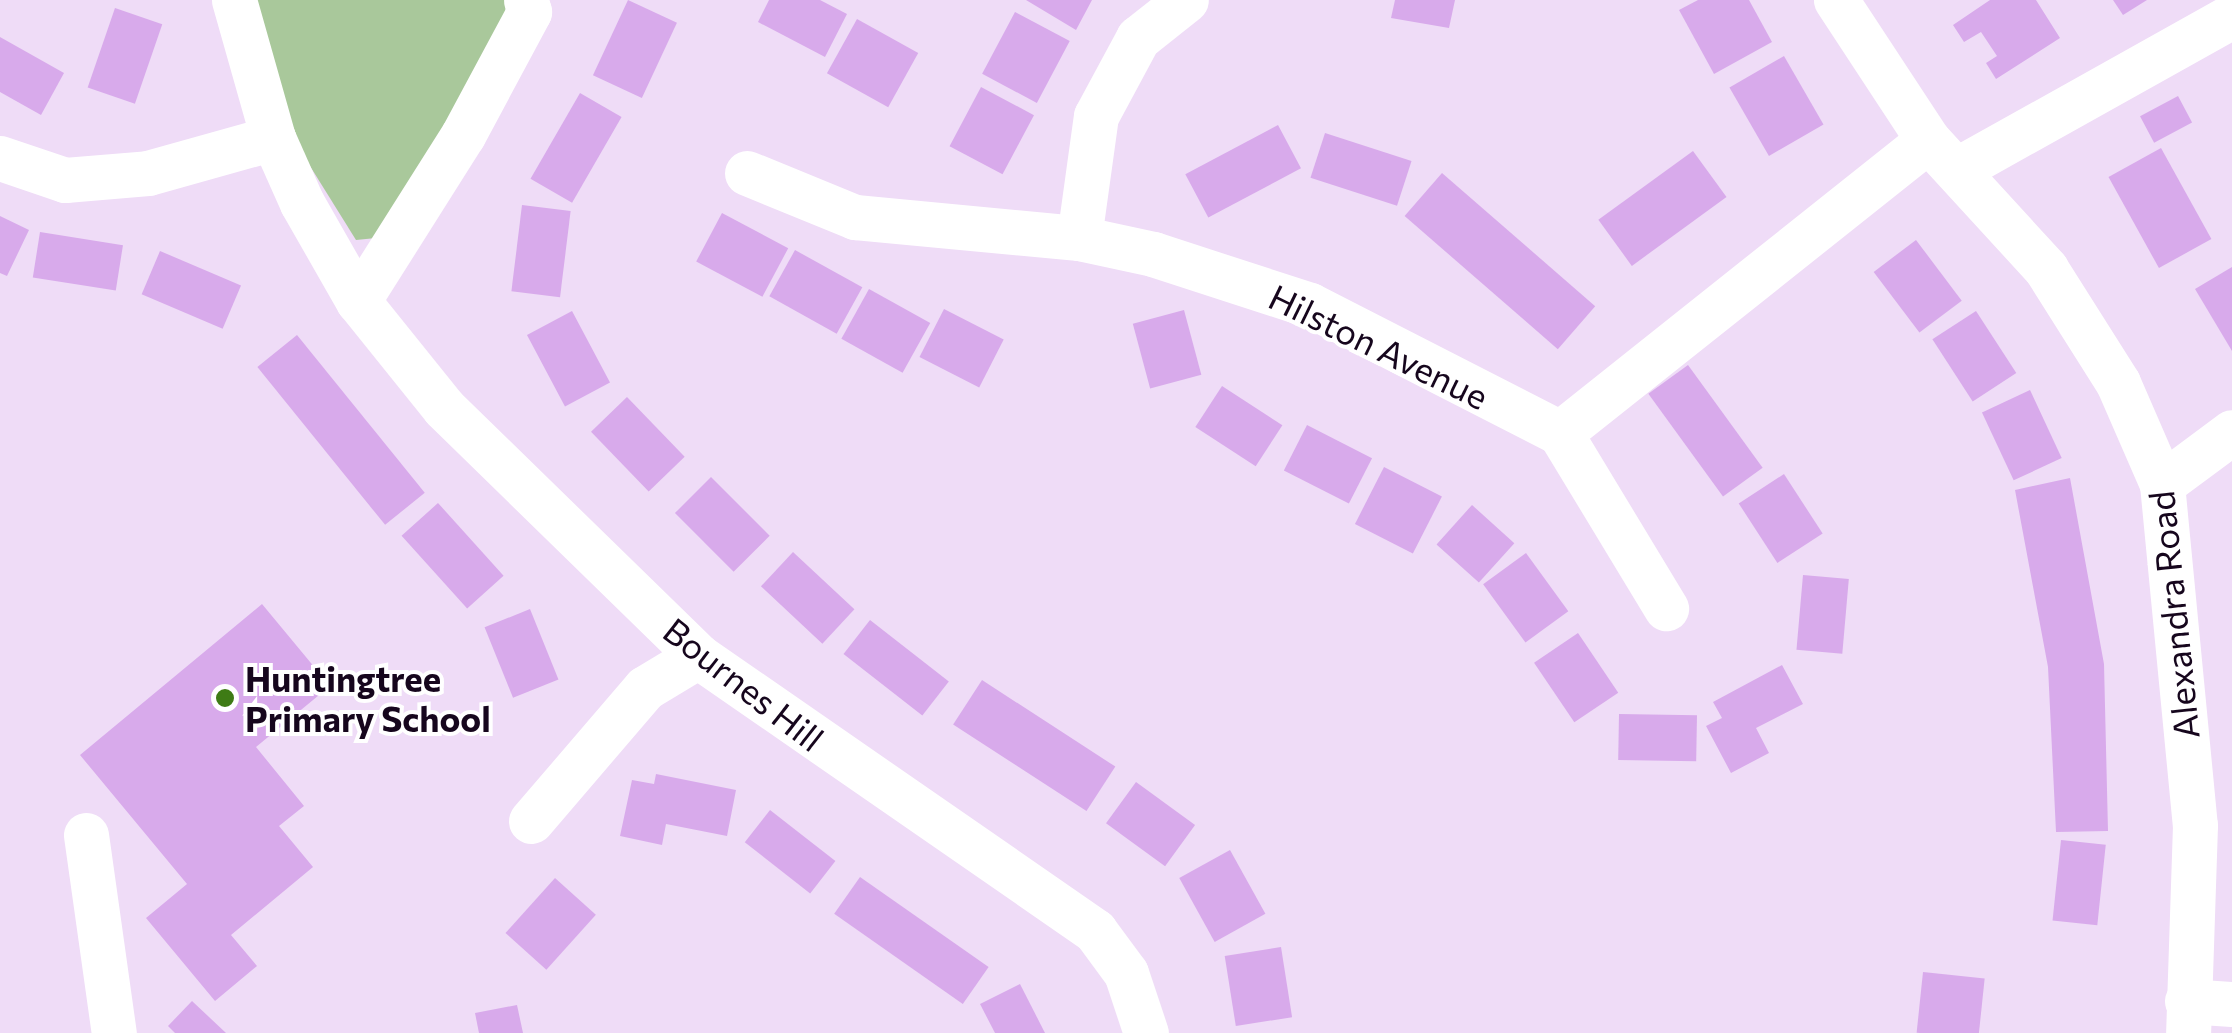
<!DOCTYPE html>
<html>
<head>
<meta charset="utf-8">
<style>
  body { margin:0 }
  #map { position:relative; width:2232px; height:1033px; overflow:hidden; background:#efdcf7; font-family:Commissioner,sans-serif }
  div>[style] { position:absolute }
  .green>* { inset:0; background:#a9c89b }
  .building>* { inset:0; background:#d8aaeb; transform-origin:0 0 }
  .minor>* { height:45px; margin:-22.5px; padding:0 22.5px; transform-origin:22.5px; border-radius:22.5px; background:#fff }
  .dots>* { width:28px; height:28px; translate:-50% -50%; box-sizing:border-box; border:5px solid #fff; border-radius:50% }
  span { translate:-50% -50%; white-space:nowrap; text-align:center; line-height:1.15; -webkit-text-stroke:8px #fff; paint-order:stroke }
  .street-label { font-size:35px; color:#16061d }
  .poi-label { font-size:35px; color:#16061d; font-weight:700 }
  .left { translate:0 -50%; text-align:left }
</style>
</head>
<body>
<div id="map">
  <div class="green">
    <i style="clip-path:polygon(254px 0,506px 0,508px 22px,376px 238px,356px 240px,295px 142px)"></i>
  </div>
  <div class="building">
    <i style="left:628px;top:0;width:54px;height:83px;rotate:25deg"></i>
    <i style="clip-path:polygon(769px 0,820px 0,847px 14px,825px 57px,758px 22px)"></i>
    <i style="clip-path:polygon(1026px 0,1092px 0,1076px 30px)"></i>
    <i style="clip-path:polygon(1395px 0,1455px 0,1449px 28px,1391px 18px)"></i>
    <i style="clip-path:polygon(1698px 0,1749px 0,1772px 42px,1714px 74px,1679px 10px)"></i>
    <i style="clip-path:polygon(1990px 0,2036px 0,2060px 38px,1996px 79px,1986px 63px,1997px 56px,1981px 32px,1964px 42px,1953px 25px)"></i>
    <i style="clip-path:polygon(2113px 0,2147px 0,2123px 15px)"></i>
    <i style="left:115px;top:8px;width:50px;height:84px;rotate:19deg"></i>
    <i style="left:1015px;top:12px;width:62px;height:70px;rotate:28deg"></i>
    <i style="left:857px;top:19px;width:70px;height:62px;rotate:29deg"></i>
    <i style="clip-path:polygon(0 37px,64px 73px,41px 115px,0 92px)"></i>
    <i style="left:1784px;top:56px;width:79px;height:63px;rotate:60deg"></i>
    <i style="left:981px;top:87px;width:60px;height:67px;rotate:28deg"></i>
    <i style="left:580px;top:93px;width:48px;height:99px;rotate:30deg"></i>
    <i style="left:2178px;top:96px;width:30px;height:43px;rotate:62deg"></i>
    <i style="left:1278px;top:125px;width:49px;height:105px;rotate:62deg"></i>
    <i style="left:1325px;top:133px;width:91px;height:47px;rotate:18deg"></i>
    <i style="left:2161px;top:148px;width:104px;height:60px;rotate:61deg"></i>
    <i style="left:1693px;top:151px;width:57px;height:117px;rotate:54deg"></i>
    <i style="left:1442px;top:173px;width:203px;height:57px;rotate:41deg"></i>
    <i style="left:522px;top:205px;width:49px;height:87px;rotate:7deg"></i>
    <i style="left:722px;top:213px;width:75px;height:55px;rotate:28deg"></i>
    <i style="clip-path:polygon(0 216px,29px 230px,7px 276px,0 273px)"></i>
    <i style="left:40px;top:232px;width:84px;height:46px;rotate:9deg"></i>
    <i style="left:1916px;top:240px;width:76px;height:53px;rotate:53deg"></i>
    <i style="left:795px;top:250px;width:77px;height:53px;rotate:29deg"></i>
    <i style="left:160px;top:251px;width:88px;height:47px;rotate:23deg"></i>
    <i style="clip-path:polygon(2232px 267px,2232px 351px,2195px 289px)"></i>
    <i style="left:869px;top:289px;width:70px;height:57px;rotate:29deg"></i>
    <i style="left:944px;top:309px;width:67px;height:54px;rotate:27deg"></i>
    <i style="left:1184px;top:310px;width:67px;height:53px;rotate:75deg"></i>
    <i style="left:572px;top:311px;width:81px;height:51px;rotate:62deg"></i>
    <i style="left:1976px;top:311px;width:74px;height:52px;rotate:57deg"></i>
    <i style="left:297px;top:335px;width:203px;height:51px;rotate:51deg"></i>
    <i style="left:1688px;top:365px;width:127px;height:49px;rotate:54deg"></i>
    <i style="left:1222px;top:386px;width:72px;height:49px;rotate:33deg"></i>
    <i style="left:2030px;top:390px;width:75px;height:53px;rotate:65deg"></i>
    <i style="left:627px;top:397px;width:83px;height:50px;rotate:46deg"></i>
    <i style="left:1307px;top:425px;width:73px;height:51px;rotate:27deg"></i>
    <i style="left:1384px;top:467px;width:65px;height:64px;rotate:27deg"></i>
    <i style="left:1784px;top:474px;width:71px;height:54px;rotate:57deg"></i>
    <i style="left:711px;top:477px;width:83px;height:51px;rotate:45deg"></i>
    <i style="clip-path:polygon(2070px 478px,2104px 664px,2108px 831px,2056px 832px,2048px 667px,2015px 490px)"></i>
    <i style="left:438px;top:503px;width:98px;height:49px;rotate:48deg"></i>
    <i style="left:1472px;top:505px;width:57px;height:53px;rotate:42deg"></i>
    <i style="left:793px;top:552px;width:84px;height:47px;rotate:43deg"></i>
    <i style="left:1526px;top:553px;width:72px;height:53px;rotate:54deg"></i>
    <i style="left:1803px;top:575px;width:46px;height:75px;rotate:5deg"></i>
    <i style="clip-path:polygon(262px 604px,330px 686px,256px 747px,304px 806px,279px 826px,313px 867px,231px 935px,257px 966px,215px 1001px,146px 918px,187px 884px,80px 755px)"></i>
    <i style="left:530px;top:609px;width:76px;height:49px;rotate:68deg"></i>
    <i style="left:870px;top:620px;width:100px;height:43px;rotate:38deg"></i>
    <i style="left:1578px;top:633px;width:72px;height:53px;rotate:56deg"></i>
    <i style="clip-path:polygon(1782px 665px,1803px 704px,1756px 728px,1769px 753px,1731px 773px,1706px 726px,1722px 718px,1713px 702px)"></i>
    <i style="left:982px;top:680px;width:159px;height:53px;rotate:33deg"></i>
    <i style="left:1619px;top:714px;width:78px;height:46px;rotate:1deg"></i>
    <i style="clip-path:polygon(656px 774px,736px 790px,727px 836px,666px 824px,662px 845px,620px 836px,632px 780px,654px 784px)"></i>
    <i style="left:1136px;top:782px;width:73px;height:51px;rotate:36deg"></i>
    <i style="left:770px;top:810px;width:83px;height:41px;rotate:38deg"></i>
    <i style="left:2061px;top:840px;width:45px;height:81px;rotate:6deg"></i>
    <i style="left:1230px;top:850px;width:73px;height:58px;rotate:61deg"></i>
    <i style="left:860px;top:877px;width:157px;height:45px;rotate:35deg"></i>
    <i style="left:555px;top:878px;width:55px;height:74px;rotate:42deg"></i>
    <i style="left:1281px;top:947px;width:71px;height:57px;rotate:81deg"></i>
    <i style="left:1923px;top:972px;width:62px;height:61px;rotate:6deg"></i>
    <i style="clip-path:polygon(1020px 984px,1045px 1033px,995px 1033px,980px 1004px)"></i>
    <i style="clip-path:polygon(192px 1001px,226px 1033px,175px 1033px,168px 1026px)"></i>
    <i style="clip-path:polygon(517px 1005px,523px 1033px,479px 1033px,475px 1013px)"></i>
  </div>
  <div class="minor">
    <i style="left:234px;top:0;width:143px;rotate:74.2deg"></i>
    <i style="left:273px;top:138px;width:71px;rotate:66deg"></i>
    <i style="left:302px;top:203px;width:113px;rotate:60.3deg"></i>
    <i style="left:358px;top:301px;width:137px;rotate:51.2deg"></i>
    <i style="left:444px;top:408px;width:355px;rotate:44.3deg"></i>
    <i style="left:698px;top:656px;width:483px;rotate:34.7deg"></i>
    <i style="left:1095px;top:931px;width:52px;rotate:53.6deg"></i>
    <i style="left:1126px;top:973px;width:63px;rotate:71.6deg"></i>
    <i style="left:1836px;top:0;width:168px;rotate:56.7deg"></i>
    <i style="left:1928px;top:140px;width:175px;rotate:47.5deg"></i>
    <i style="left:2046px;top:269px;width:135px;rotate:57.7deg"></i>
    <i style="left:2118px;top:383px;width:110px;rotate:66.5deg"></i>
    <i style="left:2162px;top:484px;width:343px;rotate:84.5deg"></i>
    <i style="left:2195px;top:825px;width:208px;rotate:91.9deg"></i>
    <i style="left:0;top:158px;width:69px;rotate:18.7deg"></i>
    <i style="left:65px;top:180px;width:83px;rotate:-4.8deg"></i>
    <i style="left:148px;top:173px;width:130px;rotate:-15.6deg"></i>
    <i style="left:1958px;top:169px;width:314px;rotate:-29.2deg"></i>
    <i style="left:747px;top:173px;width:117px;rotate:22.2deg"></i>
    <i style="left:855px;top:217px;width:225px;rotate:5.4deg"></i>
    <i style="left:1079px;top:238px;width:76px;rotate:12.2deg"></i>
    <i style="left:1153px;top:254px;width:165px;rotate:18deg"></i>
    <i style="left:1310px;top:305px;width:281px;rotate:27.1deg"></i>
    <i style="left:1560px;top:433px;width:470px;rotate:-38.5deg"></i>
    <i style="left:1079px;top:238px;width:123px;rotate:-82.1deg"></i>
    <i style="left:1096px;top:116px;width:89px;rotate:-61.7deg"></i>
    <i style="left:1138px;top:38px;width:61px;rotate:-38.4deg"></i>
    <i style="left:358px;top:301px;width:196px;rotate:-57.7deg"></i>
    <i style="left:463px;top:135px;width:140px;rotate:-61.8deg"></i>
    <i style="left:529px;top:12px;width:12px;rotate:-104deg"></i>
    <i style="left:1560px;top:433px;width:205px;rotate:58.8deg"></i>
    <i style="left:2162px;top:484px;width:87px;rotate:-36.6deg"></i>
    <i style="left:531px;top:821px;width:175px;rotate:-49.4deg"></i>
    <i style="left:645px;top:688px;width:62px;rotate:-31.1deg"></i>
    <i style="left:86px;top:835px;width:200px;rotate:82deg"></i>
    <i style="left:2187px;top:1001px;width:45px;rotate:3.8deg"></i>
  </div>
  <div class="dots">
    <i style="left:225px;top:698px;background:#3e7b15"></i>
  </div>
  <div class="street-label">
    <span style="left:1379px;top:346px;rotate:26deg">Hilston Avenue</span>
    <span style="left:2173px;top:615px;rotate:-96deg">Alexandra Road</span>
    <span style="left:744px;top:684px;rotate:38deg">Bournes Hill</span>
  </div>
  <div class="poi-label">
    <span class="left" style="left:245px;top:698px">Huntingtree<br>Primary School</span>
  </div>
</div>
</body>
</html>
